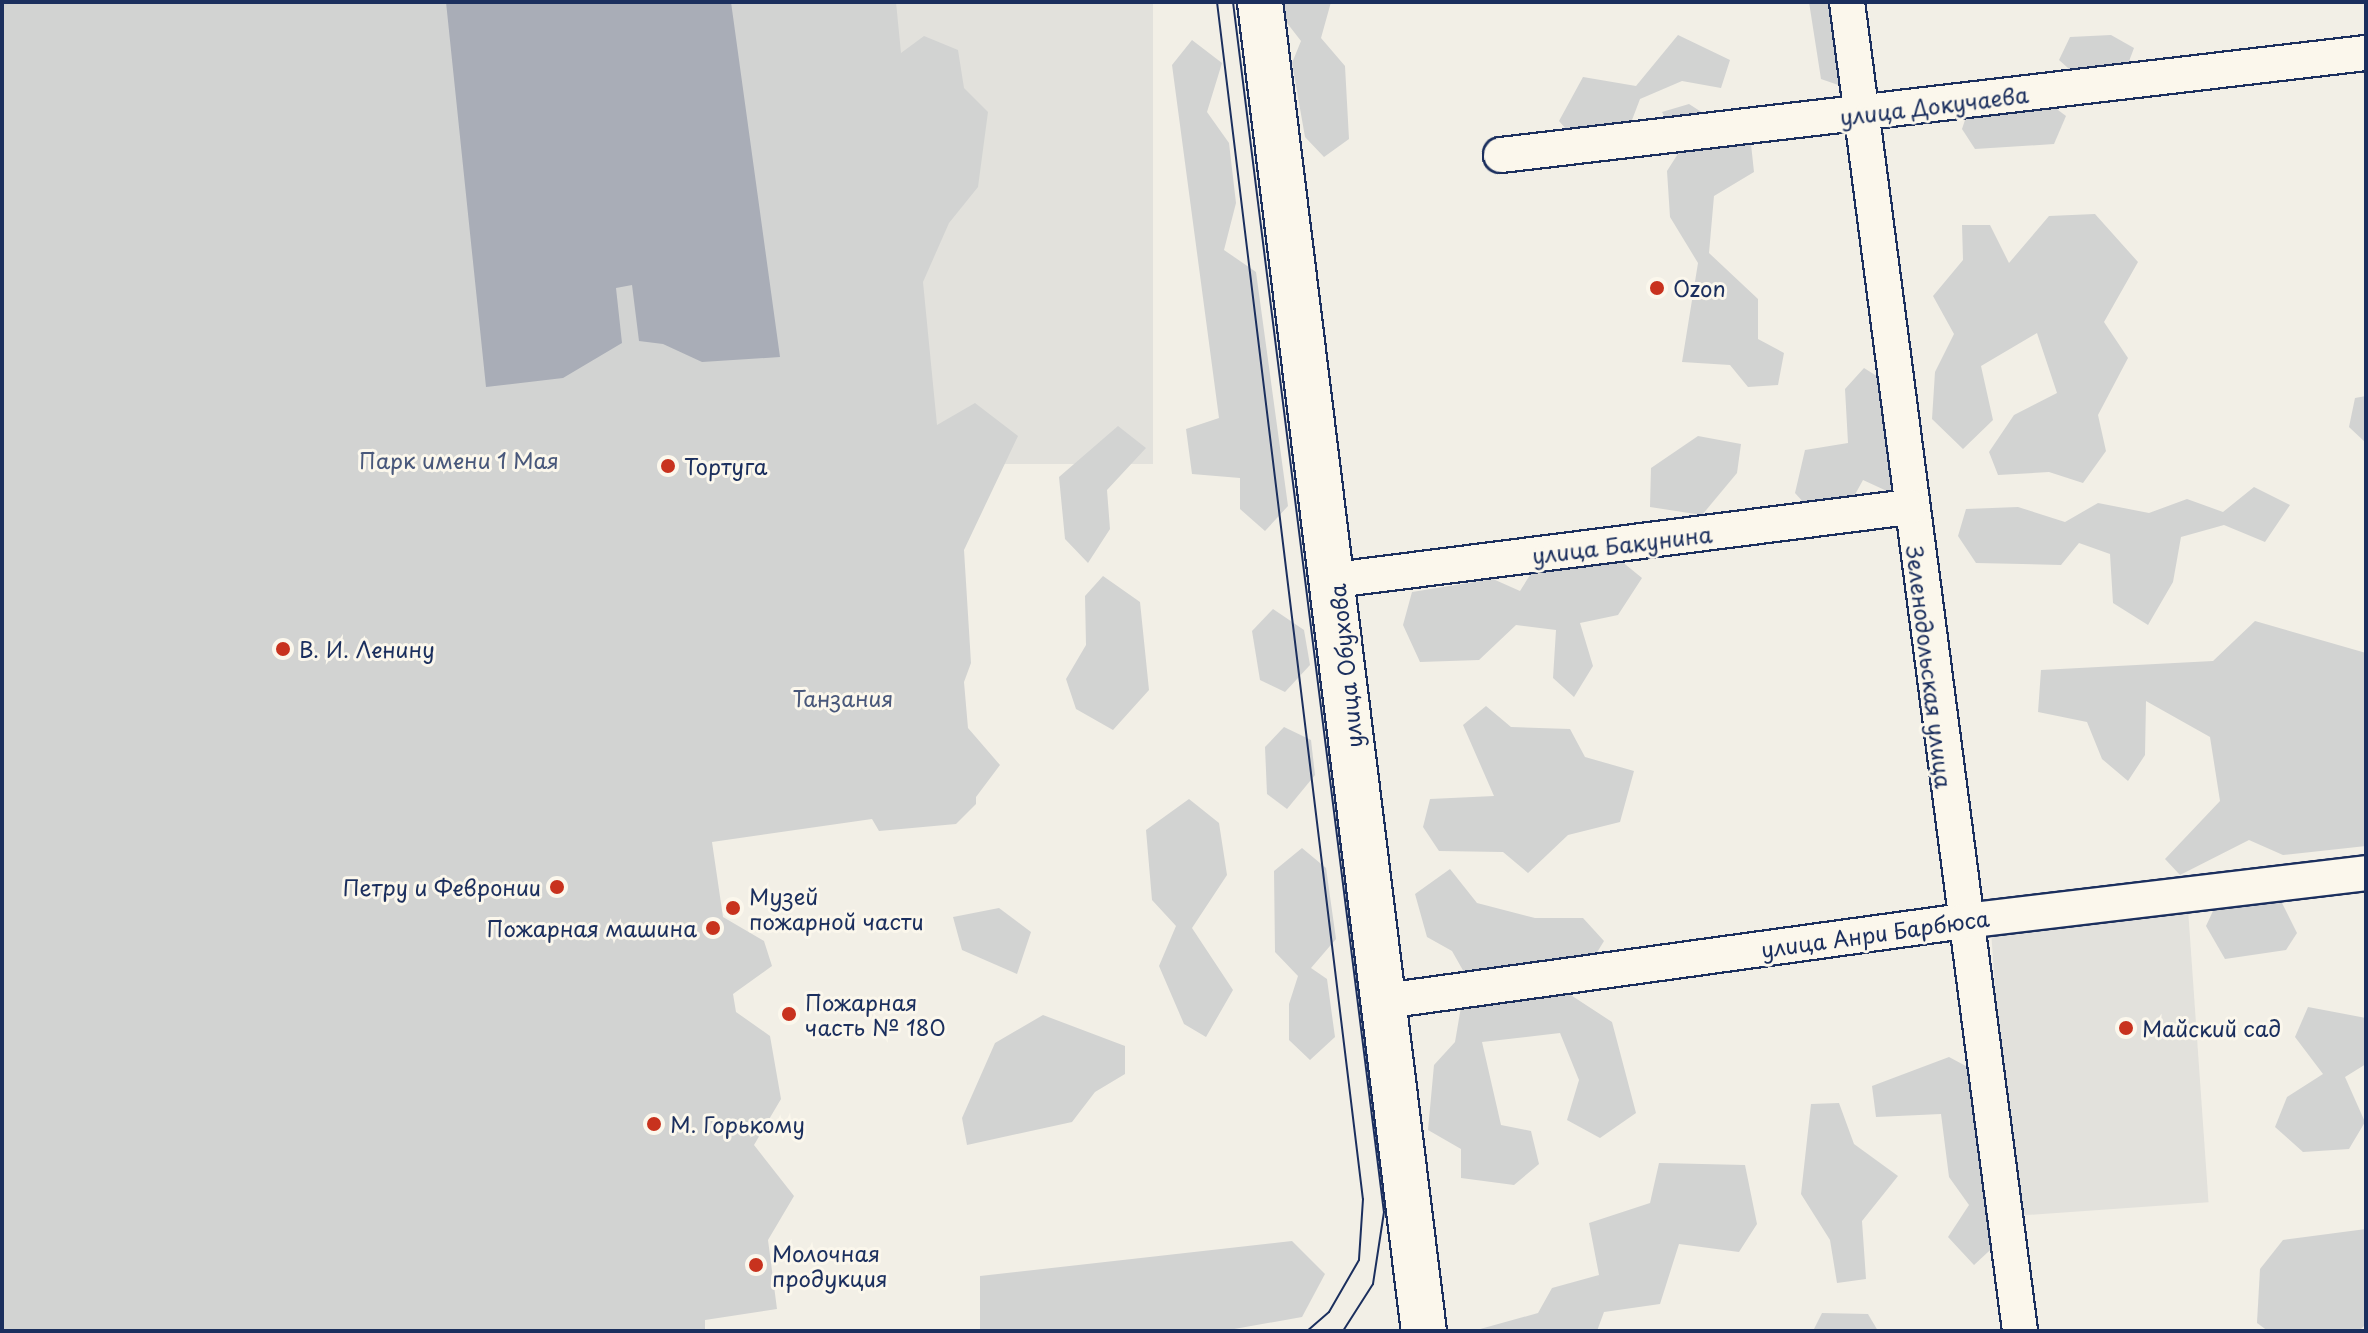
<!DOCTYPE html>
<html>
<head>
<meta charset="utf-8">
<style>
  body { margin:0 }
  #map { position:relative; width:2368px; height:1333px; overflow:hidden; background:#f2efe6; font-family:"Playpen Sans",sans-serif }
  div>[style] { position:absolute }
  .built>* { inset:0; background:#e2e1dc; transform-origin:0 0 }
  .green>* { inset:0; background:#d2d3d2 }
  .water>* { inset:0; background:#a9adb7 }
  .roads { filter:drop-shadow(2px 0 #1b2f5e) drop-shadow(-2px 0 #1b2f5e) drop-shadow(0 2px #1b2f5e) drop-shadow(0 -2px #1b2f5e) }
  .street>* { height:34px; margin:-17px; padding:0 17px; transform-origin:17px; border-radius:17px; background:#fbf7ec }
  .secondary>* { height:44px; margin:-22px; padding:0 22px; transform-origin:22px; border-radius:22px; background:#fbf7ec }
  .tram>* { height:2px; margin:-1px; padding:0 1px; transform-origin:1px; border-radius:1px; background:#1b2f5e }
  .dots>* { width:22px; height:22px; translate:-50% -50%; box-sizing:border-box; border:4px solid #fbf7ec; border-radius:50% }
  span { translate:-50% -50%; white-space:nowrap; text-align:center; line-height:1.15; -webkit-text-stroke:6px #fbf7ec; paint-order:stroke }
  .street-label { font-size:22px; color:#1b2f5e }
  .poi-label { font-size:22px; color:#1b2f5e }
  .left { translate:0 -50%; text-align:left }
  .right { translate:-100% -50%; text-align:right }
  .park-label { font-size:22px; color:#49587b }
  .frame { position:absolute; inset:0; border:4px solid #1b2f5e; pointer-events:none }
</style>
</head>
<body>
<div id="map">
  <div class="built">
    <i style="left:896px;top:2px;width:257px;height:462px"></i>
    <i style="left:2188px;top:909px;width:294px;height:198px;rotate:86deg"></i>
  </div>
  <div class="green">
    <i style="clip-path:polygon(2px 2px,896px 2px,901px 53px,924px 36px,958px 50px,964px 88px,988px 112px,978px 187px,949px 223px,923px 282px,937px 425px,975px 403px,1018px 436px,964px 550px,971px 663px,964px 682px,968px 728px,1000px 765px,976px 797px,976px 804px,956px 824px,879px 831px,872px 819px,712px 842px,723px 917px,764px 941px,772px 966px,733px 994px,736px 1012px,770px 1036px,781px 1099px,754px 1145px,794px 1196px,768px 1240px,777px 1309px,705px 1320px,705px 1331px,2px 1331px)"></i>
    <i style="clip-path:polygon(1286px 2px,1331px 2px,1321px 38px,1345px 66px,1349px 139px,1324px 157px,1305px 137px,1292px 63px,1301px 41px,1280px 14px)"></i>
    <i style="clip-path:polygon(1809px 2px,1848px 2px,1847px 88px,1821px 79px)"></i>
    <i style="clip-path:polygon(1678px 35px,1730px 60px,1721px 88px,1682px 81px,1640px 99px,1621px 149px,1586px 152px,1559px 121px,1583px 77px,1636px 86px)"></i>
    <i style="clip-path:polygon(2111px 35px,2134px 48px,2125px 72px,2078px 77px,2059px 60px,2070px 37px)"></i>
    <i style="clip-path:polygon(1192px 40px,1222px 63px,1207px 112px,1229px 143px,1236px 203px,1224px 250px,1256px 272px,1288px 506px,1265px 531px,1240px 509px,1240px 478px,1192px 474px,1186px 429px,1219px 418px,1172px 65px)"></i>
    <i style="clip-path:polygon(2042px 98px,2066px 116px,2054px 144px,1975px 149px,1962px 129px,1970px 105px)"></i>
    <i style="clip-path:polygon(1689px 104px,1751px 144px,1754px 172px,1714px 196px,1709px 253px,1758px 299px,1758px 339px,1784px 353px,1778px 385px,1748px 387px,1730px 365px,1682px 362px,1698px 263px,1670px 217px,1667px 171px,1681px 149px,1662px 112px)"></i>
    <i style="clip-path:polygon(2095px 214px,2138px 262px,2104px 322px,2128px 358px,2098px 415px,2106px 451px,2083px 483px,2049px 472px,1998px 475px,1989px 452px,2014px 415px,2057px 393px,2037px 333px,1981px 366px,1993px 420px,1963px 449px,1932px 419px,1935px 372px,1954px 334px,1933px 296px,1963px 260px,1962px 225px,1990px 225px,2009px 263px,2049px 216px)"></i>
    <i style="clip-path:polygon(1864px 368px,1883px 380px,1899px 472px,1889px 492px,1863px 480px,1847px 509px,1814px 514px,1795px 493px,1805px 450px,1848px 443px,1845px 389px)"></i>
    <i style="clip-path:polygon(2366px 396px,2366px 443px,2349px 427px,2355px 398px)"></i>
    <i style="clip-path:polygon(1118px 426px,1146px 448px,1107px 490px,1110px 529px,1088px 563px,1065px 539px,1059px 477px)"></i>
    <i style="clip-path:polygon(1698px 436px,1741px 444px,1737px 473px,1702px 515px,1650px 507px,1651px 468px)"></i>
    <i style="clip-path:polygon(2254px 487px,2290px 505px,2265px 542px,2224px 525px,2181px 537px,2173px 582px,2148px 625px,2113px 603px,2110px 554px,2079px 543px,2061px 565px,1976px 563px,1958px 536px,1966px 509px,2018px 507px,2065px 522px,2098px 503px,2149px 513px,2187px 499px,2223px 512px)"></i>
    <i style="clip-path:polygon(1615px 556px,1642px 578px,1618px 615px,1580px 623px,1593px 666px,1574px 697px,1553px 678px,1556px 630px,1516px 625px,1479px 660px,1420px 662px,1403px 625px,1412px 592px,1493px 579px,1520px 591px,1535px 567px)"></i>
    <i style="clip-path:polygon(1103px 576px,1140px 602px,1149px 690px,1113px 730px,1076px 709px,1066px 679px,1086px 645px,1085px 596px)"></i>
    <i style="clip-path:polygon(1273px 609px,1304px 630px,1310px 665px,1285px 692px,1260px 680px,1252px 631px)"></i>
    <i style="clip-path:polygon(2255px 621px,2366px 653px,2366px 846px,2283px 855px,2249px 840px,2180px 875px,2165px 859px,2220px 801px,2210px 737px,2146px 701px,2145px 755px,2128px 781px,2102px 759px,2087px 722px,2038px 712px,2041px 670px,2213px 661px)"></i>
    <i style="clip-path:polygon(1486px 706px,1511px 727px,1570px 729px,1585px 757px,1634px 771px,1620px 822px,1568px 835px,1528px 873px,1503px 852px,1439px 851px,1423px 827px,1430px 799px,1494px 796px,1463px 725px)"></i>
    <i style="clip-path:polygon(1284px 727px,1311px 740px,1315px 775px,1287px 809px,1267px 794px,1265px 747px)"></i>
    <i style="clip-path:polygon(1189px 799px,1219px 823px,1227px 875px,1192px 928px,1233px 990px,1206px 1037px,1184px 1024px,1159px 966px,1176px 926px,1152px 900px,1146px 830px)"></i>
    <i style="clip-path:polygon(1302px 848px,1326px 868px,1336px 939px,1311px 968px,1327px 979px,1335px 1037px,1310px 1060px,1289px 1040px,1289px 1004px,1298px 976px,1275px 952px,1274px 871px)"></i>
    <i style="clip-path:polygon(1450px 869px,1477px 903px,1535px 918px,1583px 918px,1604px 941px,1588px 967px,1469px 981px,1452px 951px,1427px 937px,1415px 894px)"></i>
    <i style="clip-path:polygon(2278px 895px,2297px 933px,2286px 950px,2225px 959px,2206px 926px,2219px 898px)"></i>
    <i style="clip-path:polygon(999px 908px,1031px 932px,1017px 974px,962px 950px,953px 917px)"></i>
    <i style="clip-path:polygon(1560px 988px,1612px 1022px,1636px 1113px,1600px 1138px,1567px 1120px,1579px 1080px,1560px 1033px,1482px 1042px,1501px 1125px,1531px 1131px,1539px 1164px,1514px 1185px,1461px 1178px,1461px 1149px,1428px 1130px,1434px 1065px,1455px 1042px,1462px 1001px)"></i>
    <i style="clip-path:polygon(2308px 1007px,2366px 1018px,2366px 1064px,2345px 1077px,2365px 1122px,2349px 1149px,2303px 1152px,2275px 1127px,2287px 1097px,2323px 1074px,2295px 1037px)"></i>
    <i style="clip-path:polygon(1043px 1015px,1125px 1046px,1125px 1074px,1095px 1092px,1072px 1122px,967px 1145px,962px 1118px,995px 1043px)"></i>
    <i style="clip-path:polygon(1949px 1057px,1977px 1072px,1996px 1182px,1985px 1206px,2001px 1240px,1974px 1265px,1948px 1237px,1969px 1205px,1949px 1177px,1941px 1114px,1876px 1117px,1872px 1086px)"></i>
    <i style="clip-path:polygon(1839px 1103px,1854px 1144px,1898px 1176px,1862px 1221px,1866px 1279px,1837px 1283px,1830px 1240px,1801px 1194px,1811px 1104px)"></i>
    <i style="clip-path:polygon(1659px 1163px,1745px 1165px,1757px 1224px,1739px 1252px,1679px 1244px,1660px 1304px,1604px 1312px,1597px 1331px,1473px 1331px,1538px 1313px,1552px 1288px,1599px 1275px,1589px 1223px,1650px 1203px)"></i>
    <i style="clip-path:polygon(2366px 1229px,2366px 1324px,2359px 1331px,2268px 1331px,2257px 1323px,2260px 1269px,2283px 1240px)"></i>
    <i style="clip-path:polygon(1292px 1241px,1325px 1274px,1302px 1317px,1223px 1331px,980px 1331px,980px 1276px)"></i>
    <i style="clip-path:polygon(1822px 1313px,1868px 1314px,1878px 1331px,1813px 1331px)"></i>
  </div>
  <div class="water">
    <i style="clip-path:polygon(446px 2px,731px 2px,780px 357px,702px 362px,663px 344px,639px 341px,632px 285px,616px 288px,622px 343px,563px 378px,486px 387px)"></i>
  </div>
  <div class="roads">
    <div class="street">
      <i style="left:1847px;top:2px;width:1340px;rotate:82.58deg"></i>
      <i style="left:1501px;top:155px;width:871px;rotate:-6.73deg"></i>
      <i style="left:1335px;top:580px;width:579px;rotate:-7.25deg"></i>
      <i style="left:1385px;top:1001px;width:585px;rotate:-7.87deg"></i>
      <i style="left:1964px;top:921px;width:405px;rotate:-6.8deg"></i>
    </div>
    <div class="secondary">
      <i style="left:1260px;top:2px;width:1339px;rotate:82.97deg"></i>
    </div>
  </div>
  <div class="tram">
    <i style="left:1217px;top:2px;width:1206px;rotate:83.05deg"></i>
    <i style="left:1363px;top:1199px;width:61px;rotate:93.8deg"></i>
    <i style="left:1359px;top:1260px;width:60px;rotate:120deg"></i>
    <i style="left:1329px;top:1312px;width:29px;rotate:139deg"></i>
    <i style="left:1233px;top:2px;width:1219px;rotate:82.89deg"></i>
    <i style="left:1384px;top:1212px;width:73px;rotate:98.7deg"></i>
    <i style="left:1373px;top:1284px;width:56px;rotate:122.6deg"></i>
  </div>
  <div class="dots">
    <i style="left:1657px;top:288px;background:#c8321e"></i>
    <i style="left:668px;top:466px;background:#c8321e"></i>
    <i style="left:283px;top:649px;background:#c8321e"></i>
    <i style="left:557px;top:887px;background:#c8321e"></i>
    <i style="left:733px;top:908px;background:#c8321e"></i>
    <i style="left:713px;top:928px;background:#c8321e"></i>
    <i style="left:789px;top:1014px;background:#c8321e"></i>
    <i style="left:2126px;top:1028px;background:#c8321e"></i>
    <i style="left:654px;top:1124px;background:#c8321e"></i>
    <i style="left:756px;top:1265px;background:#c8321e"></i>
  </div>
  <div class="street-label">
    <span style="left:1934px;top:105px;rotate:-7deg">улица Докучаева</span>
    <span style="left:1622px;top:544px;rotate:-7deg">улица Бакунина</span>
    <span style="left:1345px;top:666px;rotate:-96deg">улица Обухова</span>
    <span style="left:1930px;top:667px;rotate:83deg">Зеленодольская улица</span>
    <span style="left:1875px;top:933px;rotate:-8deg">улица Анри Барбюса</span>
  </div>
  <div class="poi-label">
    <span class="left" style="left:1673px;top:288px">Ozon</span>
    <span class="left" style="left:684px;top:466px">Тортуга</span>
    <span class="left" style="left:299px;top:649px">В. И. Ленину</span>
    <span class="right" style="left:541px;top:887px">Петру и Февронии</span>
    <span class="left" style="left:749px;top:908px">Музей<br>пожарной части</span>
    <span class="right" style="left:697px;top:928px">Пожарная машина</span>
    <span class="left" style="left:805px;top:1014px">Пожарная<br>часть № 180</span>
    <span class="left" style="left:2142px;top:1028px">Майский сад</span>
    <span class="left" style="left:670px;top:1124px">М. Горькому</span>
    <span class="left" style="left:772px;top:1265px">Молочная<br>продукция</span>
  </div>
  <div class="park-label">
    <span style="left:459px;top:460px">Парк имени 1 Мая</span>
    <span style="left:843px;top:698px">Танзания</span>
  </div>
  <div class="frame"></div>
</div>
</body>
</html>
